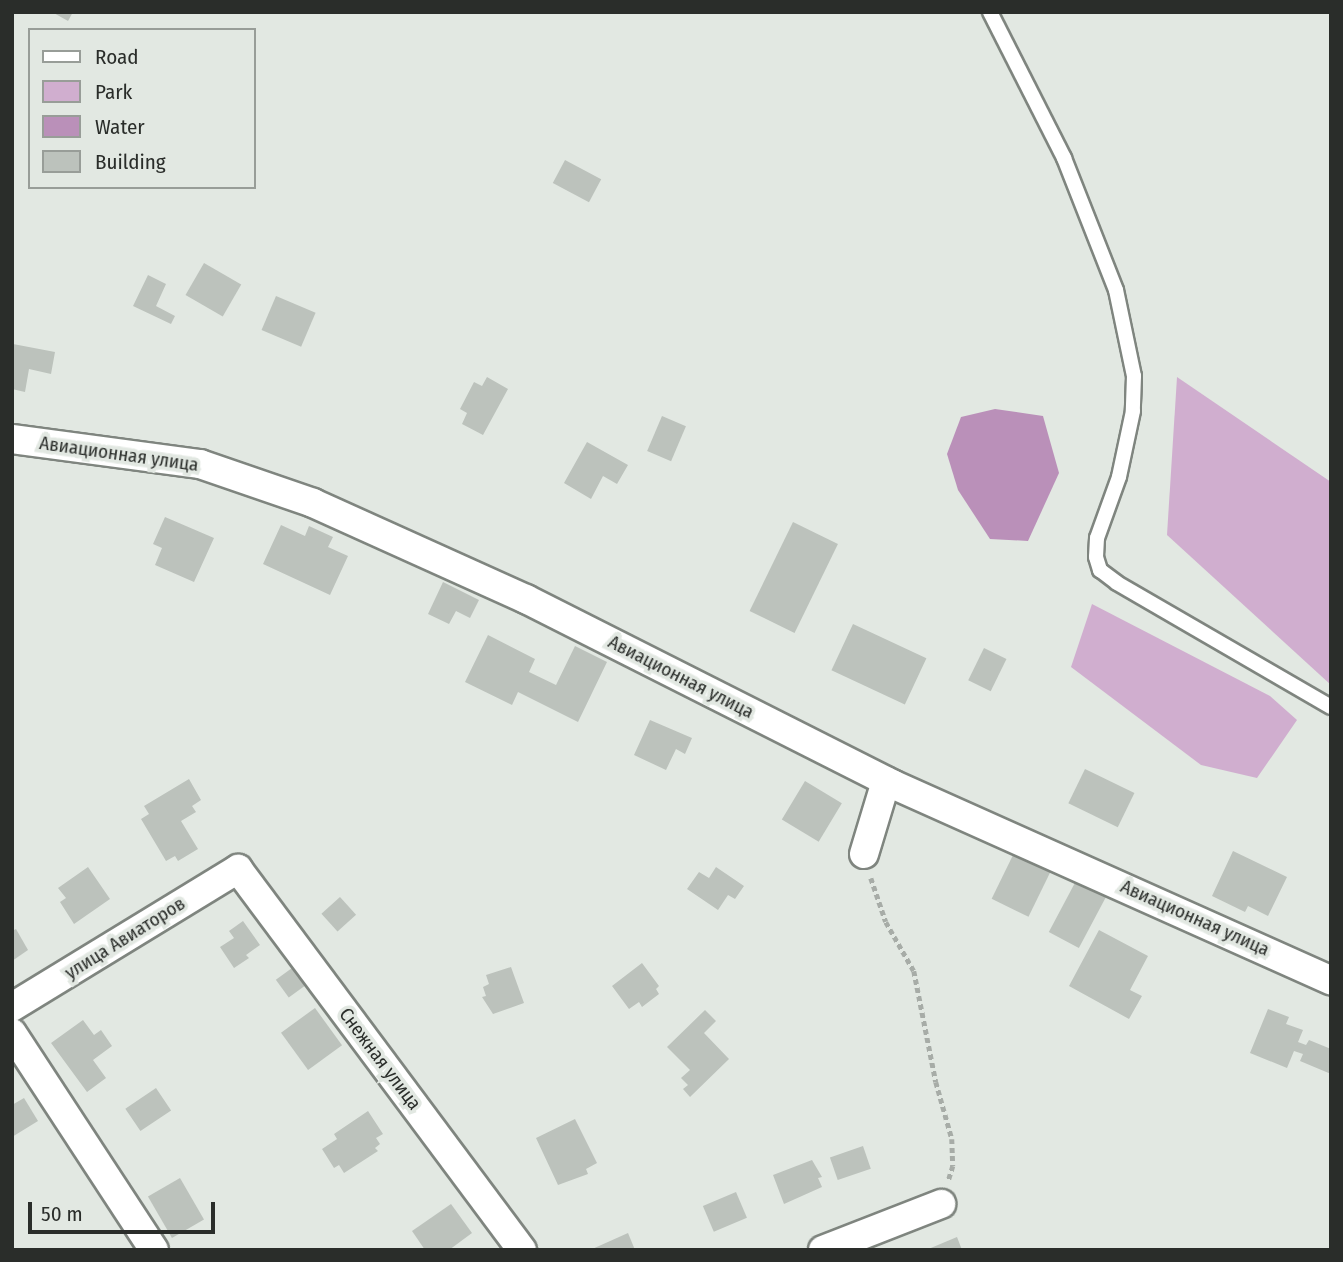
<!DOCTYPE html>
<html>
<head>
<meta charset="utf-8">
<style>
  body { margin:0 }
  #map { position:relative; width:1343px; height:1262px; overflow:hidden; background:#e2e8e2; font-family:"Fira Sans Condensed",sans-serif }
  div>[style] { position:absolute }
  .green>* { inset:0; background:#d0aecf }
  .water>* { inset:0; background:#ba90b9 }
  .building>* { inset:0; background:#bcc2bc; transform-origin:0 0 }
  .path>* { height:4.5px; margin-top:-2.25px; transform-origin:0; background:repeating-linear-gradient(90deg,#a7aca7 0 5px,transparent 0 8.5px) }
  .roads { filter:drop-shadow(2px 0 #7f857f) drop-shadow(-2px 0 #7f857f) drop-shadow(0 2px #7f857f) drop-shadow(0 -2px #7f857f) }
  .service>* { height:14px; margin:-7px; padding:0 7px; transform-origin:7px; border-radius:7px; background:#fff }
  .minor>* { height:28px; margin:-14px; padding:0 14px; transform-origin:14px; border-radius:14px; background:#fff }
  span { translate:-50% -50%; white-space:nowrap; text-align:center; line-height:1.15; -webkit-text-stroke:7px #e2e8e2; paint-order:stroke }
  .street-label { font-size:19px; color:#2a2d2a }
  .frame { position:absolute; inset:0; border:14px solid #2a2d2a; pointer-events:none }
  .legend { position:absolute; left:28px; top:28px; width:228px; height:161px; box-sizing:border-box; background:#e2e8e2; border:2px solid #989d98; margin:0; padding:9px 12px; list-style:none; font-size:21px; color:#2a2d2a }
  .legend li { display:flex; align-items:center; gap:14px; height:35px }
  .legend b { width:35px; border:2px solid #989d98 }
  .scale { position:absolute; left:28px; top:1202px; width:187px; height:32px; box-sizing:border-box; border:4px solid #2a2d2a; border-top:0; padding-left:9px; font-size:21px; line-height:24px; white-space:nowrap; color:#2a2d2a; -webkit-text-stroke:5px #e2e8e2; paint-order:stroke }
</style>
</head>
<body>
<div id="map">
  <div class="green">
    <i style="clip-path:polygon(1177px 377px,1331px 482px,1331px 685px,1167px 535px)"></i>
    <i style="clip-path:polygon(1092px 604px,1270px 696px,1297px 720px,1257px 778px,1201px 765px,1071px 667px)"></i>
  </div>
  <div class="water">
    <i style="clip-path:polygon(995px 409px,1043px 416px,1059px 473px,1028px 541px,990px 539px,958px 490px,947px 454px,961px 417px)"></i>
  </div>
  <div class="building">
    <i style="clip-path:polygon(52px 12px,73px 12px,68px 21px)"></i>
    <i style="left:565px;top:160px;width:41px;height:26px;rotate:28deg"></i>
    <i style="left:204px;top:263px;width:43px;height:37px;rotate:30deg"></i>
    <i style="clip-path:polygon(148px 275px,166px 284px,156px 306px,175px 316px,171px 324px,133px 306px)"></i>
    <i style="left:276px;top:296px;width:43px;height:37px;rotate:23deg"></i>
    <i style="clip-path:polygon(13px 344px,55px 352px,51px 374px,29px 369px,25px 392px,12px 389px)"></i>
    <i style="clip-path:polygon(487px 377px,508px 389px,483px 435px,462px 424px,467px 413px,460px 409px,474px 382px,482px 386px)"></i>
    <i style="left:662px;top:416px;width:26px;height:38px;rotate:23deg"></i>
    <i style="clip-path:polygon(587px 442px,628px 465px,617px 484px,603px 476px,591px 499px,564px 483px)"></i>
    <i style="clip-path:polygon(165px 517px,214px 538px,194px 582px,155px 565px,162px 548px,153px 544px)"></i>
    <i style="left:793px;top:522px;width:50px;height:99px;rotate:26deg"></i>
    <i style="clip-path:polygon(281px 525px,305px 536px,309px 526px,333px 537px,328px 547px,348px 556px,330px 595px,263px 564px)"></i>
    <i style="clip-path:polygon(443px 582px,479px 600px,470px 618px,456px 611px,449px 624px,428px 614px)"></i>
    <i style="left:853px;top:624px;width:81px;height:51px;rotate:25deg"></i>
    <i style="clip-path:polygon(488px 635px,535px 659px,529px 672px,556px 685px,575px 646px,607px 662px,578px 722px,518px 692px,512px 705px,465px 682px)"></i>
    <i style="left:984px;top:648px;width:25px;height:36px;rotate:26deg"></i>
    <i style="clip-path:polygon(650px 720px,692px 738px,685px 754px,676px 749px,666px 770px,634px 755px)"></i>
    <i style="left:1085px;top:769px;width:55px;height:38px;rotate:26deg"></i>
    <i style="clip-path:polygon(189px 779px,201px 800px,192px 806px,196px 812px,181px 821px,198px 849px,178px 861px,175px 856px,166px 861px,141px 819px,149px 814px,144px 806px)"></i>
    <i style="left:805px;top:781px;width:43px;height:45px;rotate:31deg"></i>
    <i style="clip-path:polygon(1233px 851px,1287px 877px,1268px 916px,1248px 906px,1245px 912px,1212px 896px)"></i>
    <i style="left:1014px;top:853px;width:41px;height:51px;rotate:26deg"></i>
    <i style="clip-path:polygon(88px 867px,110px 899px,74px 924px,60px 902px,66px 898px,58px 888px)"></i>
    <i style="clip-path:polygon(716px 867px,744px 886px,735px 899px,728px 895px,718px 910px,687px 889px,699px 872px,709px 878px)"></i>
    <i style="left:1077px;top:879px;width:34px;height:60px;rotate:28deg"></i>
    <i style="left:340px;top:897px;width:24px;height:25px;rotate:48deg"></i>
    <i style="clip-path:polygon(243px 921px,260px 945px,246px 955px,249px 958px,234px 968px,220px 947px,234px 938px,229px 931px)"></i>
    <i style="clip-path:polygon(16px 929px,28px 950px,12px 961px,12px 931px)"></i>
    <i style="clip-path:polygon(1099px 930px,1148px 956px,1130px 990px,1142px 996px,1129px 1019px,1069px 986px)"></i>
    <i style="clip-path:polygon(642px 963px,659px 986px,656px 989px,659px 994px,642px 1007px,639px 1002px,629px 1009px,612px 986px)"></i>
    <i style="clip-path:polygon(511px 967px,524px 1003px,493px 1014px,482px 997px,486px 996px,483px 987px,489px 984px,486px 975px)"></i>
    <i style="left:292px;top:968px;width:22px;height:20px;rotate:54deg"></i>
    <i style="left:315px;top:1008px;width:46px;height:42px;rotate:54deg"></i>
    <i style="clip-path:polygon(1268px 1009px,1289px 1017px,1286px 1024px,1303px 1030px,1298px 1042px,1306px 1045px,1309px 1040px,1331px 1049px,1331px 1074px,1300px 1061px,1303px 1054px,1294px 1051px,1287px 1068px,1250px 1053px)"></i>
    <i style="clip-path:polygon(705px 1010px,716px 1021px,704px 1033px,729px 1059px,690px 1097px,683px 1089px,688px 1085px,681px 1078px,690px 1070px,667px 1047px)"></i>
    <i style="clip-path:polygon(83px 1020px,94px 1035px,101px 1030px,112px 1046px,93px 1060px,106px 1078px,87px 1092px,51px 1043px)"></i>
    <i style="left:156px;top:1088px;width:27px;height:37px;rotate:56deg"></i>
    <i style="clip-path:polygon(24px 1098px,38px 1121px,12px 1137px,12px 1105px)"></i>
    <i style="clip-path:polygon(368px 1111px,383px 1134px,376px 1138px,380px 1144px,375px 1148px,378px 1151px,344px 1173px,339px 1165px,334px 1168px,322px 1149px,337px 1139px,334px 1134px)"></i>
    <i style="clip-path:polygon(575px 1119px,597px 1163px,586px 1169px,588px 1174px,558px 1185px,536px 1138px)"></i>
    <i style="left:863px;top:1146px;width:24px;height:35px;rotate:71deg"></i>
    <i style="clip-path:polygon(812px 1160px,822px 1177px,818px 1178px,822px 1187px,784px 1204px,773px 1175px)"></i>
    <i style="left:180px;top:1178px;width:48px;height:37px;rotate:60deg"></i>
    <i style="left:736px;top:1192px;width:28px;height:36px;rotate:67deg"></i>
    <i style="clip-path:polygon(451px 1204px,472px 1233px,449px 1250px,425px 1250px,412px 1231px)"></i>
    <i style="clip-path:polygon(628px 1233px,635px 1250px,590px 1250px)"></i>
    <i style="clip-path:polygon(957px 1237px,962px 1250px,926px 1250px)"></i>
  </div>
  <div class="path">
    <i style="left:871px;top:878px;width:46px;rotate:71.2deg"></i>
    <i style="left:886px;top:922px;width:56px;rotate:60.3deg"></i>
    <i style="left:914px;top:971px;width:113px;rotate:78.8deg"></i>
    <i style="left:936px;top:1082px;width:59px;rotate:74.3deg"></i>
    <i style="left:952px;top:1139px;width:27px;rotate:88deg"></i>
    <i style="left:953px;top:1166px;width:14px;rotate:107deg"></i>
  </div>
  <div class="roads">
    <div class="service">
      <i style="left:990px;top:12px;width:164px;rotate:63.1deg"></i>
      <i style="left:1064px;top:158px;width:142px;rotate:68.5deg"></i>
      <i style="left:1116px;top:290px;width:88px;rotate:78.2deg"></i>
      <i style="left:1134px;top:376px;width:35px;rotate:92deg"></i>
      <i style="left:1133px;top:411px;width:67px;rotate:102deg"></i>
      <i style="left:1119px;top:477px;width:65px;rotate:109.8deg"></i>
      <i style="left:1097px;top:538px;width:19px;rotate:93deg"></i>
      <i style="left:1096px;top:557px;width:14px;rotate:73deg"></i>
      <i style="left:1100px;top:570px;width:21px;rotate:37deg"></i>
      <i style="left:1117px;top:583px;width:247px;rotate:30.1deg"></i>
    </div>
    <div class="minor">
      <i style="left:12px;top:439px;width:190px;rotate:7.6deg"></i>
      <i style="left:200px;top:464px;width:120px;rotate:19deg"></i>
      <i style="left:313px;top:503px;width:234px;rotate:24.3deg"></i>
      <i style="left:526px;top:599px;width:410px;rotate:26.8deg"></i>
      <i style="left:892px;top:784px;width:481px;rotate:24.1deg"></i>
      <i style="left:864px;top:854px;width:76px;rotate:-73.2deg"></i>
      <i style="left:12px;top:1007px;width:265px;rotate:-31.4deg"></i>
      <i style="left:238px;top:869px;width:475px;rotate:53.3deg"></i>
      <i style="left:12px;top:1033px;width:259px;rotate:56.8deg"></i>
      <i style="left:823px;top:1250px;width:127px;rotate:-21.3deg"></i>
    </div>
  </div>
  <div class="street-label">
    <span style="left:119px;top:454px;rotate:8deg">Авиационная улица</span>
    <span style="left:681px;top:677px;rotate:27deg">Авиационная улица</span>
    <span style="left:1195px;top:918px;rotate:24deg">Авиационная улица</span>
    <span style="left:125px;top:938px;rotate:-32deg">улица Авиаторов</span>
    <span style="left:380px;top:1059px;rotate:53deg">Снежная улица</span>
  </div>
  <div class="frame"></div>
  <ul class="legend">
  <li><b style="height:9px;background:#fff"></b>Road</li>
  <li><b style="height:19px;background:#d0aecf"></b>Park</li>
  <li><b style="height:19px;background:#ba90b9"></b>Water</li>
  <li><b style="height:19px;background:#bcc2bc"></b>Building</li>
  </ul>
  <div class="scale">50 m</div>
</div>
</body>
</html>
